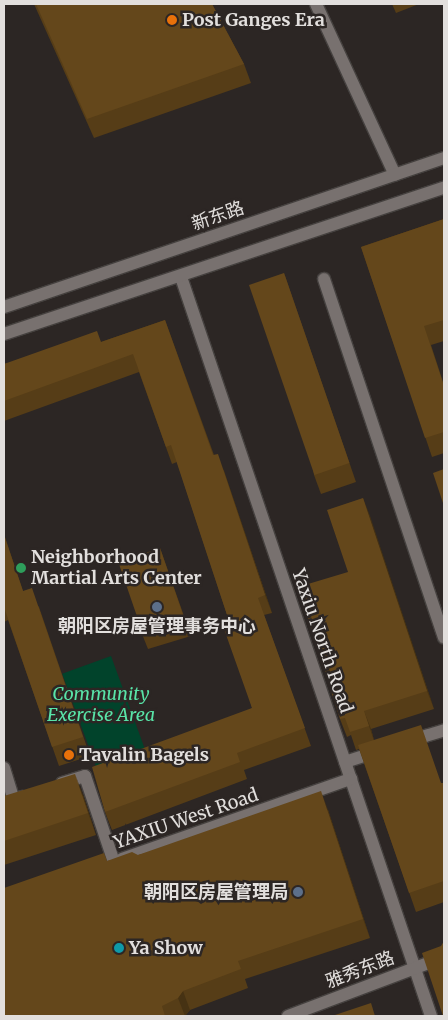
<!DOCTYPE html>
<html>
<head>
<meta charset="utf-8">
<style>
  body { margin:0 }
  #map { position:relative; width:448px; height:1020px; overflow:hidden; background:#2c2624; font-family:Merriweather,"Noto Sans SC",serif }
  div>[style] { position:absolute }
  .green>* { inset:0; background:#01432b; transform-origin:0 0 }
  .roads { filter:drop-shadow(1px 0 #45413f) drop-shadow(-1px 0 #45413f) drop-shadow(0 1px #45413f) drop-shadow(0 -1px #45413f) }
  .service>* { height:12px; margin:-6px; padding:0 6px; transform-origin:6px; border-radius:6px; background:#78716f }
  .minor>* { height:12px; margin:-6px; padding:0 6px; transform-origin:6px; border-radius:6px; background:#78716f }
  .secondary>* { height:12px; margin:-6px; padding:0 6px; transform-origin:6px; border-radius:6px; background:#78716f }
  .wall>* { inset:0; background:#563d17 }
  .shaded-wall>* { inset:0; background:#463213 }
  .building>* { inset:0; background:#64471b; transform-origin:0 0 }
  .dots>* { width:14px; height:14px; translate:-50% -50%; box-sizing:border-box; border:2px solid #2c2624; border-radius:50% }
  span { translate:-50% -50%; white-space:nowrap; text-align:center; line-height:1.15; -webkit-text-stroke:5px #2c2624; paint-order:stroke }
  .poi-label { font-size:18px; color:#e2dfdd; font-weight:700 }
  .left { translate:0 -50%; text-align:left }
  .right { translate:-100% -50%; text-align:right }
  .street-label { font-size:18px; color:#e2dfdd }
  .park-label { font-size:18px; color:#59e4a8; font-style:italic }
  .frame { position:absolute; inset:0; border:5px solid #e2dfdd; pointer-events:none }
</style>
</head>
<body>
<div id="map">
  <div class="green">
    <i style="left:111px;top:656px;width:99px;height:52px;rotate:70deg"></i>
  </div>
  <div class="roads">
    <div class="service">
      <i style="left:324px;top:279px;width:378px;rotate:71.5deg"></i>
      <i style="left:409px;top:741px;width:37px;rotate:-17deg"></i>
      <i style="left:345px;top:762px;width:35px;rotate:-18deg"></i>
      <i style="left:4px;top:768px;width:34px;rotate:73deg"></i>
      <i style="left:14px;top:800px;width:9px;rotate:-21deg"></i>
      <i style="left:62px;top:783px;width:24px;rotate:-17deg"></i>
      <i style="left:85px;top:776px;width:91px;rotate:71.4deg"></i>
    </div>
    <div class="minor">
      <i style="left:316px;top:4px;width:188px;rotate:65.2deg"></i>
      <i style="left:181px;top:277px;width:780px;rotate:71.31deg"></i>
      <i style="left:122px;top:859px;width:243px;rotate:-19.3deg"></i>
      <i style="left:288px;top:1016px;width:167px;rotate:-20.7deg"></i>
    </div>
    <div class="secondary">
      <i style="left:4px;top:307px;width:465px;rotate:-18.7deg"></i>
      <i style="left:4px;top:334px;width:464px;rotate:-18.4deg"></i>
    </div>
  </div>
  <div class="wall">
    <i style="clip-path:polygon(34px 4px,212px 4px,244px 64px,251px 83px,94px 138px)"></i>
    <i style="clip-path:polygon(392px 4px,419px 4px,396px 13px)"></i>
    <i style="clip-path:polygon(444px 219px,444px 341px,431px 345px,444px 385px,444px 453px,432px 457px,361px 247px)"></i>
    <i style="clip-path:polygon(284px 273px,356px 482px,321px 494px,314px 475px)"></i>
    <i style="clip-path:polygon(165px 320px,214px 455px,224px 471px,272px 613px,264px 615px,311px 746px,244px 770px,247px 779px,112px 830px,105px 812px,252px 708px,231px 627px,177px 462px,172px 464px,139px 372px,4px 421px,4px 364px,101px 342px)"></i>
    <i style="clip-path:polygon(363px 498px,434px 709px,371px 729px,374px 740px,441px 783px,444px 783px,444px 902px,416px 912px,359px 749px,356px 750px,351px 735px,347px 737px,340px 719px,348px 572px)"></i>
    <i style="clip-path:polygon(4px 534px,23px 591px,39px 607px,90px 756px,59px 766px,8px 620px,4px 622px)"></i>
    <i style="clip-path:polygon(160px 548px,191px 636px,148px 649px,142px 634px)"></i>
    <i style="clip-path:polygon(83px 795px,96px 835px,4px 865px,4px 796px)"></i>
    <i style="clip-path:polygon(328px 810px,370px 938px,245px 979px,248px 988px,190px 1010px,185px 1016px,4px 1016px,107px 861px,138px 855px)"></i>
  </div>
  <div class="shaded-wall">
    <i style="clip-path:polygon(218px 454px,224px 471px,272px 613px,265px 595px)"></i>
    <i style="clip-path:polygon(363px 498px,370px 516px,434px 709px,427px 691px)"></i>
    <i style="clip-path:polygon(364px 711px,371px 729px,375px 744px)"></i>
    <i style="clip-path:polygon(75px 774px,83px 795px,96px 835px,88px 813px)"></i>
    <i style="clip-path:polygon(321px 791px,328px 810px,370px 938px,363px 919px)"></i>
    <i style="clip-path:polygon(183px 991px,190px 1010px,185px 1016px,178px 998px)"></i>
  </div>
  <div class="building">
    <i style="clip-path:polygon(36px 4px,212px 4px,244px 64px,87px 119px)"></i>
    <i style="clip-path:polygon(444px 219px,444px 320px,424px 326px,444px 386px,444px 432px,425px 438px,361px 247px)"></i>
    <i style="left:284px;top:273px;width:201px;height:37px;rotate:71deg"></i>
    <i style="clip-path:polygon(165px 320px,213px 455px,218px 454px,265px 595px,258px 598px,305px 728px,237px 753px,240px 762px,105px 812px,92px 767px,252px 708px,224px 629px,231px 627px,171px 445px,166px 447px,133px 354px,4px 401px,4px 364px,97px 331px,101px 342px)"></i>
    <i style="clip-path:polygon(444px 469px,444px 506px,433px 473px)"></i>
    <i style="clip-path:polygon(363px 498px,427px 691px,364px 711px,369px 726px,350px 732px,345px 718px,340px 719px,298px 587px,348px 572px,327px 510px)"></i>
    <i style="clip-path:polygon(4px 535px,23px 591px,32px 588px,83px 737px,52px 747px,4px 607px)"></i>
    <i style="left:160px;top:548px;width:76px;height:44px;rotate:71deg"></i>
    <i style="clip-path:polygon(421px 725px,441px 783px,444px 783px,444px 881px,409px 893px,358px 745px)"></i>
    <i style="clip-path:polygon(75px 774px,88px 813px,4px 841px,4px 796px)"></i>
    <i style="clip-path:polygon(321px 791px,363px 919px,238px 961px,241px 969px,183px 991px,178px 998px,162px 1006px,165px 1016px,4px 1016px,4px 888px,104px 853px,107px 861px,132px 852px,138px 855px)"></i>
    <i style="clip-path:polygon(444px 941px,444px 1016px,443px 1016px,422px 953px,441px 946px)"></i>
    <i style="clip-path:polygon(371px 1003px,375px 1016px,332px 1016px)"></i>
  </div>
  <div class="dots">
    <i style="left:172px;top:20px;background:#e8710a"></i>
    <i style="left:21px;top:568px;background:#2e9e5b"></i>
    <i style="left:157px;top:607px;background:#5c6f8a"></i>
    <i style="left:69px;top:755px;background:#e8710a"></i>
    <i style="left:298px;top:892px;background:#5c6f8a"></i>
    <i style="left:119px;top:948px;background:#0f9aa8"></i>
  </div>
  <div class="poi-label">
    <span class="left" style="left:182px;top:20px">Post Ganges Era</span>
    <span class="left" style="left:31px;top:568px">Neighborhood<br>Martial Arts Center</span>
    <span style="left:157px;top:626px">朝阳区房屋管理事务中心</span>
    <span class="left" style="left:79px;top:755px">Tavalin Bagels</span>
    <span class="right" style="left:288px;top:892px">朝阳区房屋管理局</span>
    <span class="left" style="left:129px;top:948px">Ya Show</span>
  </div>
  <div class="street-label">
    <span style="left:218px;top:216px;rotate:-19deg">新东路</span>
    <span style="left:322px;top:641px;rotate:71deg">Yaxiu North Road</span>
    <span style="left:186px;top:819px;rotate:-19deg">YAXIU West Road</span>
    <span style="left:360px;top:970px;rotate:-21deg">雅秀东路</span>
  </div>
  <div class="park-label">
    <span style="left:101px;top:705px">Community<br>Exercise Area</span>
  </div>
  <div class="frame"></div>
</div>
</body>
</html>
